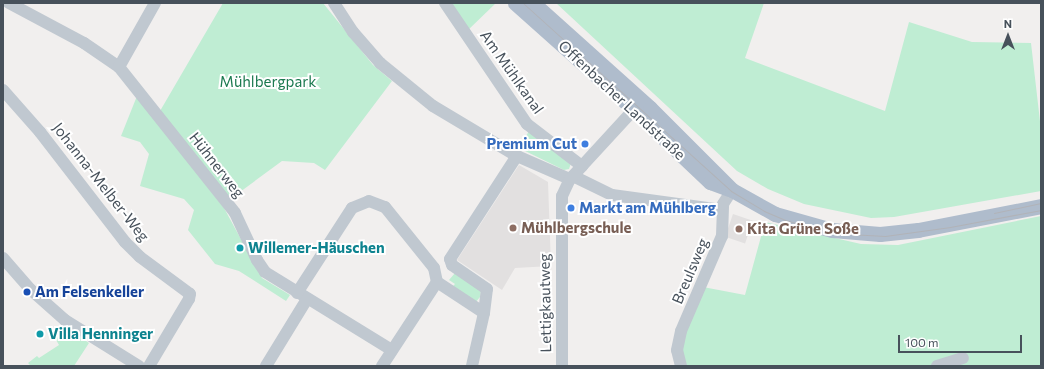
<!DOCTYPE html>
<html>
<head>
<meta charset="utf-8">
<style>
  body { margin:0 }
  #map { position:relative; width:1044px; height:369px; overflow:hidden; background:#f1efee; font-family:Commissioner,sans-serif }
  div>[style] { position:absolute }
  .education>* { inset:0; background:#e2e0e0; transform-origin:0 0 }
  .green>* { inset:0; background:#bfedd3 }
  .minor>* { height:12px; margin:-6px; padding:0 6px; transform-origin:6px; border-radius:6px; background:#c0c8d0 }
  .major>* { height:15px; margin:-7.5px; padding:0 7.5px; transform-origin:7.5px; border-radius:7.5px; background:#afbccc }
  .tram>* { height:1px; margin:-0.5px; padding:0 0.5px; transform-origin:0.5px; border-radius:0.5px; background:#b1b3b8 }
  .dots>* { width:11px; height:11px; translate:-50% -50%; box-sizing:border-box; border:2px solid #fff; border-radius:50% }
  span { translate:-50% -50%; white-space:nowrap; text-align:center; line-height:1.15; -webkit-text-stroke:4px #fff; paint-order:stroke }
  .street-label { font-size:15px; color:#47515b }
  .park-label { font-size:15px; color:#1b794f }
  .shop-label { font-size:15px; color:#366cbe; font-weight:700 }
  .right { translate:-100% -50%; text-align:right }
  .left { translate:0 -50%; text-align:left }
  .education-label { font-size:15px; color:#785e54; font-weight:700 }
  .culture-label { font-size:15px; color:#0d838f; font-weight:700 }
  .transit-label { font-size:15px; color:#164399; font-weight:700 }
  .frame { position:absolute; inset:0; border:4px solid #47515b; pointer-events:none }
  .north { position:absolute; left:988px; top:16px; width:40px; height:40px; -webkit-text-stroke:3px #fff; paint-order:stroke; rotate:0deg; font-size:11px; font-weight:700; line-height:16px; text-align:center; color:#47515b }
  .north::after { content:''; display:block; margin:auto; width:14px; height:18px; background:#47515b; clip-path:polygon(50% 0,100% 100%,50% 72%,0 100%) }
  .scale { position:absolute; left:898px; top:335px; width:124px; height:18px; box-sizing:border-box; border:2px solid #47515b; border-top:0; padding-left:5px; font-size:12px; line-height:14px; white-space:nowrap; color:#47515b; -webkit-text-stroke:3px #fff; paint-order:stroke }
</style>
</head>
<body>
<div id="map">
  <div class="education">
    <i style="clip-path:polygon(519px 165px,548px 182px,551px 266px,515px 268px,502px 290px,457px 260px)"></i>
    <i style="left:733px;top:214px;width:21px;height:24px;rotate:19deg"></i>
  </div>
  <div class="green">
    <i style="clip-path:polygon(223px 3px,323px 3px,373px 65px,392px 81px,325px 170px,314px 163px,282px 161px,229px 200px,160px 111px)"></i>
    <i style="clip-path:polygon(445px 3px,496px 3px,466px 32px)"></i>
    <i style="clip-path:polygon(556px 3px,764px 3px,745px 58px,885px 111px,909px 22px,972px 42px,1031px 43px,1041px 130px,1041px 191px,894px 217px,871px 218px,804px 204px,768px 189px,737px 171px)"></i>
    <i style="clip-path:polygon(137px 96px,224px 208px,262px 278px,290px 295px,286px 301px,239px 271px,215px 264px,188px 230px,194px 210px,184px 199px,140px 186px,149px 154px,140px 142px,121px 136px)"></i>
    <i style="clip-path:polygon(529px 131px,571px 163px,569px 169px,564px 170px,519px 148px)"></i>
    <i style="clip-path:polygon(1041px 216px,1041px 366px,684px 366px,681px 345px,703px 287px,745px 295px,765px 222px,861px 244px,898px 245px)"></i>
    <i style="clip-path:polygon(455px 273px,481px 289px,480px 297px,475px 303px,452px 287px,455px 284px,449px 280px)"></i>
    <i style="clip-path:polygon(69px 329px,89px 343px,74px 366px,31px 366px,28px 363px,37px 356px,39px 358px,59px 345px,55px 338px)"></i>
  </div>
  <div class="minor">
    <i style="left:9px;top:3px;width:85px;rotate:28.1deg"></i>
    <i style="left:84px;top:43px;width:42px;rotate:34.4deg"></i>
    <i style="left:119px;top:67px;width:186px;rotate:51.5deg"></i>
    <i style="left:235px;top:213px;width:52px;rotate:64.9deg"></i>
    <i style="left:257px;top:260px;width:14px;rotate:56deg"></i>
    <i style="left:265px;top:272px;width:149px;rotate:31.6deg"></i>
    <i style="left:334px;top:3px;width:35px;rotate:57deg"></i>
    <i style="left:353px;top:32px;width:41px;rotate:48.9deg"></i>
    <i style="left:380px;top:63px;width:68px;rotate:39.1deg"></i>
    <i style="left:433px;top:106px;width:98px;rotate:30.8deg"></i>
    <i style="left:517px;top:156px;width:58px;rotate:23.5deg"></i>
    <i style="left:445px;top:3px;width:146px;rotate:55.9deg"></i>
    <i style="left:527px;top:124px;width:69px;rotate:37.4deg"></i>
    <i style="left:119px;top:67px;width:73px;rotate:-60.6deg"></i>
    <i style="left:3px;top:90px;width:56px;rotate:48.6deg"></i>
    <i style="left:40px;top:132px;width:139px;rotate:52.3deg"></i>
    <i style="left:125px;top:242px;width:21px;rotate:45deg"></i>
    <i style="left:140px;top:257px;width:62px;rotate:36.5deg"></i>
    <i style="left:190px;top:294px;width:5px;rotate:101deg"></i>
    <i style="left:189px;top:299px;width:78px;rotate:120.8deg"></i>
    <i style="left:573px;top:176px;width:43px;rotate:26deg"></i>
    <i style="left:612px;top:195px;width:111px;rotate:7.8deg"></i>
    <i style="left:3px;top:258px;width:41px;rotate:48.9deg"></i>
    <i style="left:30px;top:289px;width:47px;rotate:41.5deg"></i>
    <i style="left:65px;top:320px;width:87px;rotate:31.9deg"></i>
    <i style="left:437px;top:282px;width:56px;rotate:33.4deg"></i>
    <i style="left:484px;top:313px;width:54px;rotate:102.8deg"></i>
    <i style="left:297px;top:293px;width:101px;rotate:-57.1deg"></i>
    <i style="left:352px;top:208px;width:18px;rotate:-22deg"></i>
    <i style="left:369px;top:201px;width:17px;rotate:21deg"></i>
    <i style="left:385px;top:207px;width:78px;rotate:51.2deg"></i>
    <i style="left:434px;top:268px;width:14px;rotate:78deg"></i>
    <i style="left:484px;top:313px;width:24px;rotate:-83deg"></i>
    <i style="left:487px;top:289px;width:42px;rotate:-145.6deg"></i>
    <i style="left:452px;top:265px;width:6px;rotate:-108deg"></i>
    <i style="left:450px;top:259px;width:123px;rotate:-57deg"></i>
    <i style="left:266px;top:366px;width:79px;rotate:-58.5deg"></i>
    <i style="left:382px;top:366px;width:100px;rotate:-56.8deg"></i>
    <i style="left:562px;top:366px;width:170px;rotate:-90deg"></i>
    <i style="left:562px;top:196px;width:19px;rotate:-65deg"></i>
    <i style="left:570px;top:179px;width:18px;rotate:-47deg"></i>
    <i style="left:582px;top:166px;width:84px;rotate:-47.4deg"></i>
    <i style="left:681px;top:366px;width:16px;rotate:-104deg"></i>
    <i style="left:677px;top:350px;width:19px;rotate:-78deg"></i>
    <i style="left:681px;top:331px;width:103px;rotate:-66.7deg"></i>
    <i style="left:722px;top:236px;width:32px;rotate:-88deg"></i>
    <i style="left:723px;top:204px;width:17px;rotate:-57deg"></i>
    <i style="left:937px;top:366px;width:27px;rotate:-17deg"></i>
  </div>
  <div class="major">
    <i style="left:515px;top:3px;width:134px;rotate:41.7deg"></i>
    <i style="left:615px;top:92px;width:131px;rotate:43.5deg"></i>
    <i style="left:710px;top:182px;width:20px;rotate:20deg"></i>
    <i style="left:533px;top:3px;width:157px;rotate:41.9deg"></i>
    <i style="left:650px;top:108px;width:116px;rotate:45deg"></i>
    <i style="left:732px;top:190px;width:49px;rotate:29.2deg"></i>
    <i style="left:775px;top:214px;width:59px;rotate:15.7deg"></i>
    <i style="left:832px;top:230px;width:48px;rotate:4.8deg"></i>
    <i style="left:880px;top:234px;width:38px;rotate:-6deg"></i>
    <i style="left:918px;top:230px;width:125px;rotate:-11deg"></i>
  </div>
  <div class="tram">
    <i style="left:523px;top:3px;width:280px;rotate:42.1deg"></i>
    <i style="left:731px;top:191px;width:39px;rotate:31deg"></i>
    <i style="left:764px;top:211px;width:23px;rotate:23deg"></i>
    <i style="left:785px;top:220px;width:48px;rotate:15.8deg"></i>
    <i style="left:831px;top:233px;width:54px;rotate:3.2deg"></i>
    <i style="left:885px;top:236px;width:66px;rotate:-7.9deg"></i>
    <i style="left:950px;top:227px;width:93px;rotate:-10.6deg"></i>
    <i style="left:994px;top:213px;width:48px;rotate:-12deg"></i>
  </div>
  <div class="dots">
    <i style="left:585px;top:144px;background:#3f7fe0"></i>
    <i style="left:571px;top:208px;background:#3f7fe0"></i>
    <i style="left:513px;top:228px;background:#8d6e63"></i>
    <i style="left:739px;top:229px;background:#8d6e63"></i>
    <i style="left:240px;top:248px;background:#0f9aa8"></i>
    <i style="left:27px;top:292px;background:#1a4fb4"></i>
    <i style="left:40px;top:334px;background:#0f9aa8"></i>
  </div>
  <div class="street-label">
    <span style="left:512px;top:72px;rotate:55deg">Am Mühlkanal</span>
    <span style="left:622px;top:100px;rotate:43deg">Offenbacher Landstraße</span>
    <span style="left:217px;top:165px;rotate:52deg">Hühnerweg</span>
    <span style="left:101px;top:182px;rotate:52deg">Johanna-Melber-Weg</span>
    <span style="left:690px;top:271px;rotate:-67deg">Breulsweg</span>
    <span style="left:545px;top:303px;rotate:-91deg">Lettigkautweg</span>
  </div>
  <div class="park-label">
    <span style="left:268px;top:82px">Mühlbergpark</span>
  </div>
  <div class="shop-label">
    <span class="right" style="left:577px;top:144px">Premium Cut</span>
    <span class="left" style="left:579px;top:208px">Markt am Mühlberg</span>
  </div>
  <div class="education-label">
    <span class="left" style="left:521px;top:228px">Mühlbergschule</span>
    <span class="left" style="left:747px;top:229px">Kita Grüne Soße</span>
  </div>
  <div class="culture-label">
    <span class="left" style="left:248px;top:248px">Willemer-Häuschen</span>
    <span class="left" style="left:48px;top:334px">Villa Henninger</span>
  </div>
  <div class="transit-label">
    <span class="left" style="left:35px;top:292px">Am Felsenkeller</span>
  </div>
  <div class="frame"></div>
  <div class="north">N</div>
  <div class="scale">100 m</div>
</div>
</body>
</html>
